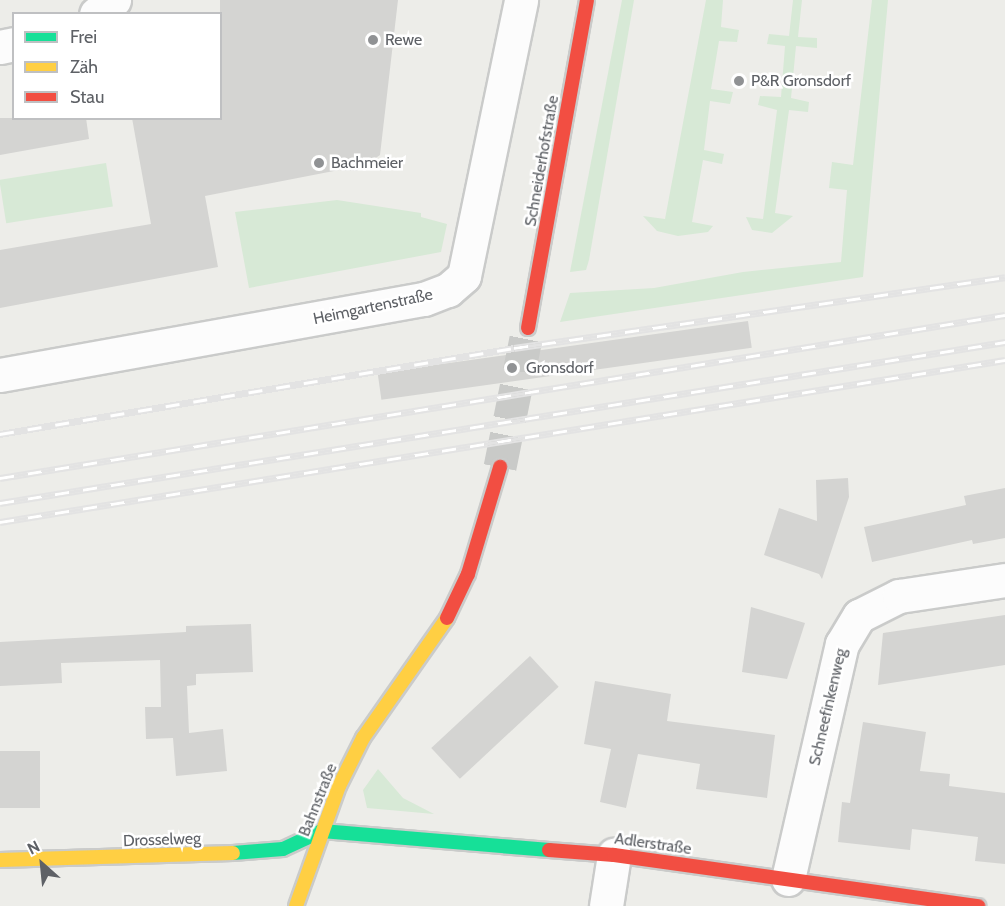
<!DOCTYPE html>
<html>
<head>
<meta charset="utf-8">
<style>
  body { margin:0 }
  #map { position:relative; width:1005px; height:906px; overflow:hidden; background:#edede9; font-family:Cabin,sans-serif }
  div>[style] { position:absolute }
  .green>* { inset:0; background:#d7e9d6; transform-origin:0 0 }
  .building>* { inset:0; background:#d4d4d2; transform-origin:0 0 }
  .secondary-tunnel>* { height:33px; margin-top:-16.5px; transform-origin:0; background:repeating-linear-gradient(90deg,#c9cac8 0 33px,transparent 0 49px) }
  .roads { filter:drop-shadow(2px 0 #cacbca) drop-shadow(-2px 0 #cacbca) drop-shadow(0 2px #cacbca) drop-shadow(0 -2px #cacbca) }
  .street>* { height:33px; margin:-16.5px; padding:0 16.5px; transform-origin:16.5px; border-radius:16.5px; background:#fcfcfc }
  .fast>* { height:14px; margin:-7px; padding:0 7px; transform-origin:7px; border-radius:7px; background:#16e098 }
  .slow>* { height:14px; margin:-7px; padding:0 7px; transform-origin:7px; border-radius:7px; background:#ffcf43 }
  .jam>* { height:14px; margin:-7px; padding:0 7px; transform-origin:7px; border-radius:7px; background:#f24e42 }
  .rail>* { height:7px; margin-top:-3.5px; transform-origin:0; background:repeating-linear-gradient(90deg,#fff 0 14px,#e3e3e3 0 28px); box-sizing:border-box; border-block:2px solid #e3e3e3 }
  .dots>* { width:16px; height:16px; translate:-50% -50%; box-sizing:border-box; border:3px solid #fff; border-radius:50% }
  span { translate:-50% -50%; white-space:nowrap; text-align:center; line-height:1.15; -webkit-text-stroke:5px #fff; paint-order:stroke }
  .poi-label { font-size:16px; color:#5e6166 }
  .left { translate:0 -50%; text-align:left }
  .street-label { font-size:16px; color:#5e6166 }
  .legend { position:absolute; left:12px; top:12px; width:210px; height:108px; box-sizing:border-box; background:#fff; border:2px solid #bfc0c2; margin:0; padding:8px 10px; list-style:none; font-size:18px; color:#5e6166 }
  .legend li { display:flex; align-items:center; gap:12px; height:30px }
  .legend b { width:30px; border:2px solid #bfc0c2 }
  .north { position:absolute; left:12px; top:834px; width:60px; height:60px; -webkit-text-stroke:4px #fff; paint-order:stroke; rotate:333deg; font-size:16px; font-weight:700; line-height:24px; text-align:center; color:#5e6166 }
  .north::after { content:''; display:block; margin:auto; width:21px; height:27px; background:#5e6166; clip-path:polygon(50% 0,100% 100%,50% 72%,0 100%) }
</style>
</head>
<body>
<div id="map">
  <div class="green">
    <i style="clip-path:polygon(622px 0,634px 0,589px 260px,586px 270px,570px 272px)"></i>
    <i style="clip-path:polygon(706px 0,723px 0,721px 27px,739px 30px,737px 42px,719px 41px,711px 89px,733px 92px,730px 104px,710px 101px,704px 150px,724px 154px,722px 164px,703px 160px,692px 222px,713px 226px,708px 232px,678px 236px,657px 231px,643px 216px,665px 219px)"></i>
    <i style="clip-path:polygon(793px 0,802px 0,798px 37px,817px 38px,817px 48px,796px 46px,791px 98px,809px 102px,808px 112px,789px 110px,775px 213px,793px 216px,772px 233px,752px 230px,746px 217px,763px 219px,777px 110px,758px 105px,760px 96px,781px 97px,785px 46px,767px 44px,769px 34px,789px 36px)"></i>
    <i style="clip-path:polygon(872px 0,888px 0,863px 277px,560px 322px,570px 293px,654px 288px,743px 272px,841px 262px,847px 190px,829px 188px,832px 162px,853px 165px)"></i>
    <i style="left:106px;top:163px;width:44px;height:108px;rotate:81deg"></i>
    <i style="clip-path:polygon(337px 200px,421px 213px,421px 217px,447px 224px,441px 252px,249px 288px,235px 212px)"></i>
    <i style="clip-path:polygon(378px 769px,403px 798px,434px 814px,367px 808px,363px 790px)"></i>
  </div>
  <div class="building">
    <i style="clip-path:polygon(220px 0,398px 0,380px 155px,357px 171px,339px 170px,205px 196px,218px 267px,0 308px,0 250px,151px 224px,132px 118px,220px 118px)"></i>
    <i style="clip-path:polygon(0 118px,86px 118px,89px 139px,0 155px)"></i>
    <i style="left:748px;top:321px;width:27px;height:374px;rotate:82deg"></i>
    <i style="clip-path:polygon(848px 478px,849px 497px,822px 579px,819px 574px,764px 555px,779px 508px,817px 521px,816px 480px)"></i>
    <i style="clip-path:polygon(1005px 488px,1005px 538px,973px 544px,972px 540px,872px 562px,864px 527px,966px 505px,964px 496px)"></i>
    <i style="clip-path:polygon(751px 607px,805px 623px,787px 679px,742px 672px)"></i>
    <i style="clip-path:polygon(1005px 615px,1005px 665px,878px 685px,883px 633px)"></i>
    <i style="clip-path:polygon(251px 624px,253px 672px,196px 674px,196px 685px,187px 686px,189px 733px,223px 729px,227px 771px,176px 776px,173px 738px,146px 739px,145px 707px,161px 707px,160px 660px,61px 663px,62px 683px,0 686px,0 642px,186px 632px,186px 626px)"></i>
    <i style="left:530px;top:656px;width:42px;height:135px;rotate:47deg"></i>
    <i style="clip-path:polygon(595px 681px,671px 694px,667px 721px,775px 735px,767px 798px,696px 789px,700px 764px,638px 754px,626px 808px,600px 802px,611px 749px,584px 744px)"></i>
    <i style="clip-path:polygon(863px 722px,926px 732px,920px 771px,950px 774px,949px 786px,1005px 793px,1005px 864px,975px 861px,978px 837px,912px 829px,910px 850px,838px 842px,842px 802px,850px 803px)"></i>
    <i style="left:40px;top:751px;width:57px;height:40px;rotate:90deg"></i>
  </div>
  <div class="secondary-tunnel">
    <i style="left:500px;top:467px;width:142px;rotate:-78.6deg"></i>
  </div>
  <div class="roads">
    <div class="street">
      <i style="left:96px;top:14px;width:23px;rotate:-38deg"></i>
      <i style="left:0;top:47px;width:14px;rotate:-12deg"></i>
      <i style="left:0;top:375px;width:431px;rotate:-10.2deg"></i>
      <i style="left:424px;top:299px;width:26px;rotate:-21deg"></i>
      <i style="left:448px;top:290px;width:21px;rotate:-41deg"></i>
      <i style="left:464px;top:276px;width:282px;rotate:-78.3deg"></i>
      <i style="left:788px;top:879px;width:241px;rotate:-77.1deg"></i>
      <i style="left:842px;top:644px;width:33px;rotate:-59deg"></i>
      <i style="left:859px;top:616px;width:45px;rotate:-26.6deg"></i>
      <i style="left:899px;top:596px;width:107px;rotate:-8.6deg"></i>
      <i style="left:606px;top:906px;width:52px;rotate:-81.1deg"></i>
    </div>
    <div class="fast">
      <i style="left:233px;top:853px;width:50px;rotate:-4.6deg"></i>
      <i style="left:283px;top:849px;width:43px;rotate:-24.8deg"></i>
      <i style="left:322px;top:831px;width:228px;rotate:4.8deg"></i>
    </div>
    <div class="slow">
      <i style="left:0;top:860px;width:233px;rotate:-1.7deg"></i>
      <i style="left:296px;top:906px;width:127px;rotate:-70.3deg"></i>
      <i style="left:339px;top:786px;width:54px;rotate:-63.4deg"></i>
      <i style="left:363px;top:738px;width:146px;rotate:-55deg"></i>
    </div>
    <div class="jam">
      <i style="left:528px;top:328px;width:333px;rotate:-79.8deg"></i>
      <i style="left:447px;top:618px;width:49px;rotate:-64.5deg"></i>
      <i style="left:468px;top:574px;width:112px;rotate:-73.3deg"></i>
      <i style="left:549px;top:850px;width:65px;rotate:4.4deg"></i>
      <i style="left:614px;top:855px;width:368px;rotate:8deg"></i>
    </div>
  </div>
  <div class="rail">
    <i style="left:0;top:434px;width:521px;rotate:-9.5deg"></i>
    <i style="left:514px;top:348px;width:496px;rotate:-8.2deg"></i>
    <i style="left:0;top:478px;width:1018px;rotate:-9.21deg"></i>
    <i style="left:0;top:503px;width:1018px;rotate:-9.1deg"></i>
    <i style="left:0;top:522px;width:1018px;rotate:-9.16deg"></i>
  </div>
  <div class="dots">
    <i style="left:373px;top:40px;background:#909294"></i>
    <i style="left:739px;top:81px;background:#909294"></i>
    <i style="left:319px;top:163px;background:#909294"></i>
    <i style="left:512px;top:368px;background:#909294"></i>
  </div>
  <div class="poi-label">
    <span class="left" style="left:385px;top:40px">Rewe</span>
    <span class="left" style="left:751px;top:81px">P&amp;R Gronsdorf</span>
    <span class="left" style="left:331px;top:163px">Bachmeier</span>
    <span class="left" style="left:526px;top:368px">Gronsdorf</span>
  </div>
  <div class="street-label">
    <span style="left:542px;top:161px;rotate:-80deg">Schneiderhofstraße</span>
    <span style="left:373px;top:307px;rotate:-12deg">Heimgartenstraße</span>
    <span style="left:828px;top:707px;rotate:-77deg">Schneefinkenweg</span>
    <span style="left:318px;top:800px;rotate:-68deg">Bahnstraße</span>
    <span style="left:162px;top:840px;rotate:-2deg">Drosselweg</span>
    <span style="left:653px;top:844px;rotate:8deg">Adlerstraße</span>
  </div>
  <ul class="legend">
  <li><b style="height:8px;background:#16e098"></b>Frei</li>
  <li><b style="height:8px;background:#ffcf43"></b>Zäh</li>
  <li><b style="height:8px;background:#f24e42"></b>Stau</li>
  </ul>
  <div class="north">N</div>
</div>
</body>
</html>
